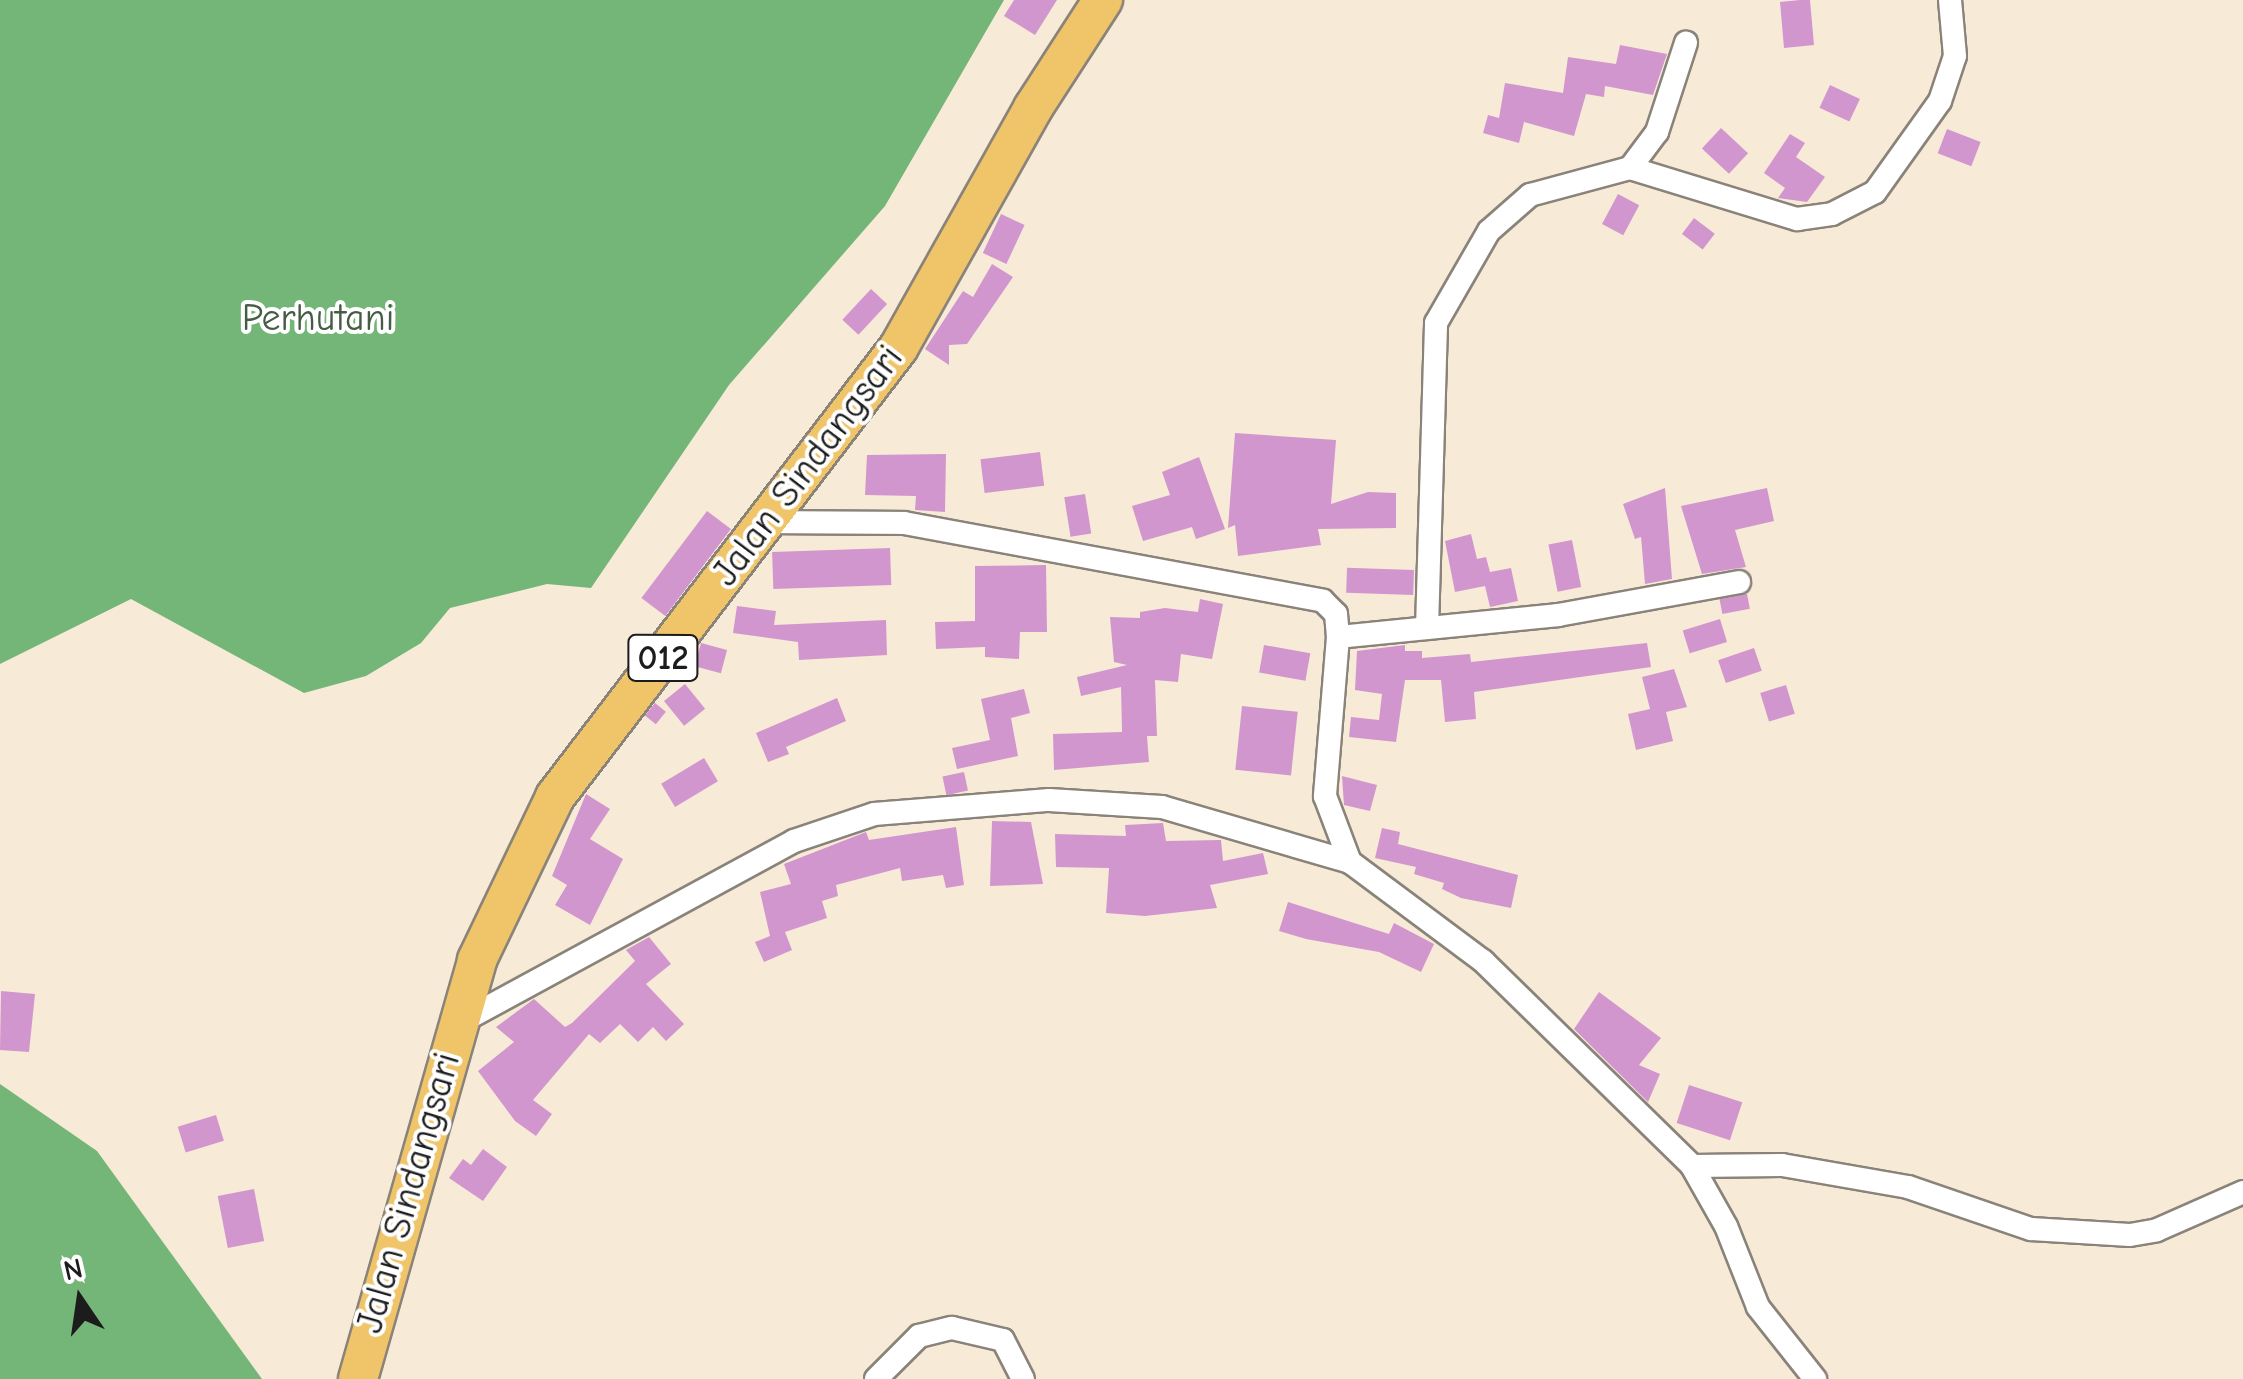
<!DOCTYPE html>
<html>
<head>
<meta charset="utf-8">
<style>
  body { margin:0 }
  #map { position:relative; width:2243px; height:1379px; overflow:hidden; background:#f7ead7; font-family:"Comic Neue",sans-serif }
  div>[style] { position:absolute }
  .forest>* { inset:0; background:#74b678 }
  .building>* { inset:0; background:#d296ce; transform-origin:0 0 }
  .roads { filter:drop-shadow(2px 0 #8a837a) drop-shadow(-2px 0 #8a837a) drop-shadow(0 2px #8a837a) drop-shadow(0 -2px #8a837a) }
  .minor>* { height:22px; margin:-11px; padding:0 11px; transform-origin:11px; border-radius:11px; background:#fff }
  .primary>* { height:38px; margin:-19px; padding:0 19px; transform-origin:19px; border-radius:19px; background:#f0c469 }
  span { translate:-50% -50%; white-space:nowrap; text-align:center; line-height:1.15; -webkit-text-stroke:8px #fff; paint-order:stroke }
  .shield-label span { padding:2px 8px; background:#fff; border:2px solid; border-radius:8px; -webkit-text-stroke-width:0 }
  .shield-label { font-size:35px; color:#1c1c1c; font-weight:700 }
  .park-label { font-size:38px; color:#455d44 }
  .street-label { font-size:38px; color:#1c1c1c }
  .north { position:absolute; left:30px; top:1249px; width:100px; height:100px; -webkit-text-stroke:8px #fff; paint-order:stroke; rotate:347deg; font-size:28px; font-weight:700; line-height:40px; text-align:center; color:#1c1c1c }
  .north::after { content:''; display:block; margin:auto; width:35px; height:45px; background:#1c1c1c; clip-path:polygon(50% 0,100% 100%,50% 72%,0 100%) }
</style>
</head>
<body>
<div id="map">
  <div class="forest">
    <i style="clip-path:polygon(0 0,1004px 0,885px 206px,729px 385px,591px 588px,547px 584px,450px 608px,421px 643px,366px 676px,304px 693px,131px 599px,0 664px)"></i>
    <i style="clip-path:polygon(0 1084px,97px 1151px,262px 1379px,0 1379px)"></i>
  </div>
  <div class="building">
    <i style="clip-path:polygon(1014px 0,1057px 0,1035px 35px,1004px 16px)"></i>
    <i style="clip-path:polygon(1800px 0,1810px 0,1814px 45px,1784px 48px,1780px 2px)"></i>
    <i style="clip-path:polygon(1620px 45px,1667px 54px,1653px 95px,1605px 86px,1604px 97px,1586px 94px,1574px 136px,1524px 122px,1519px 143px,1483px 133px,1488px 115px,1499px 118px,1505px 83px,1563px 93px,1568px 57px,1616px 64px)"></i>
    <i style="left:1830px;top:85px;width:33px;height:25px;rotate:25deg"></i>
    <i style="left:1721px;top:128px;width:37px;height:28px;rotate:43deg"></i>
    <i style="left:1947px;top:129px;width:36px;height:26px;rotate:21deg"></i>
    <i style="clip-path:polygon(1790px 134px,1805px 143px,1796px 157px,1825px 177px,1807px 202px,1778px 198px,1785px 188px,1764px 173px)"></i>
    <i style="left:1618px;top:194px;width:24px;height:34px;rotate:28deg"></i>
    <i style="left:1001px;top:214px;width:26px;height:43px;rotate:25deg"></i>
    <i style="left:1694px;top:218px;width:26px;height:20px;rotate:37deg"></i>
    <i style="clip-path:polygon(992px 264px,1013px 277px,967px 344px,949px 345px,949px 365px,925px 349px,963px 291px,973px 297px)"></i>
    <i style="left:871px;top:289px;width:22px;height:42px;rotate:43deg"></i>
    <i style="clip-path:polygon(1235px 433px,1336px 440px,1331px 504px,1368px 492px,1396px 493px,1396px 528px,1318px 529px,1321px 545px,1238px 556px,1235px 525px,1228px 528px)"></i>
    <i style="left:1040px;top:452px;width:34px;height:60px;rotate:83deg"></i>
    <i style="clip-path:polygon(946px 454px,945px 512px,915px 510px,916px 496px,865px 495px,867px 455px)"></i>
    <i style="clip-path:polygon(1199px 457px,1225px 529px,1196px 539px,1192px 527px,1143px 541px,1132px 506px,1170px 495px,1162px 472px)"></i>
    <i style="clip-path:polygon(1665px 488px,1672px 579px,1645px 584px,1641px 537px,1635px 539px,1623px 504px)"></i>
    <i style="clip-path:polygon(1767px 488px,1774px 521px,1735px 530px,1746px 567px,1702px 574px,1681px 506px)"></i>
    <i style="left:1085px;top:494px;width:40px;height:21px;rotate:81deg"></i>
    <i style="left:707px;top:511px;width:30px;height:109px;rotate:37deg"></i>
    <i style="clip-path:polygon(1471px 534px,1477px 559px,1486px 557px,1490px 572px,1511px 568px,1518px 601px,1490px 607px,1485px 586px,1455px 592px,1445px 541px)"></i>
    <i style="left:1572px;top:540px;width:48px;height:24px;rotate:79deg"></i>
    <i style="left:890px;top:548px;width:37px;height:118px;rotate:88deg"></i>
    <i style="clip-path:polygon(1046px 565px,1047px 632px,1020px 632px,1019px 659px,985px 657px,985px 647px,936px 649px,935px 622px,975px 621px,975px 566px)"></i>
    <i style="left:1414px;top:570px;width:25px;height:67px;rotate:92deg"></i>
    <i style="left:1747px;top:594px;width:15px;height:28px;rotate:79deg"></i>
    <i style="clip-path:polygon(1200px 599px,1223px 604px,1212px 659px,1181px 654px,1178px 682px,1155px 680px,1157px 736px,1147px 736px,1149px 762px,1054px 770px,1053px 734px,1122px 732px,1121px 687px,1081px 696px,1077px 677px,1127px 665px,1114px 662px,1110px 617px,1140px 618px,1140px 612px,1165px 608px,1198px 612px)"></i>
    <i style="clip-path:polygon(737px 606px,776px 611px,774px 625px,886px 620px,887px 655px,799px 660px,798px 642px,733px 633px)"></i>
    <i style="left:1720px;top:619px;width:24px;height:39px;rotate:73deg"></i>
    <i style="left:701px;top:643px;width:27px;height:24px;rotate:15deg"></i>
    <i style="clip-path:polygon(1647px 643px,1651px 667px,1474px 692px,1476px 719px,1445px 722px,1441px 680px,1405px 680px,1396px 742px,1349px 737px,1351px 717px,1379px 720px,1382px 694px,1355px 690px,1357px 651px,1405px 645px,1405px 651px,1422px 651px,1422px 658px,1470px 654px,1471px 662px)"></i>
    <i style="left:1264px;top:645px;width:47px;height:28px;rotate:10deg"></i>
    <i style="left:1754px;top:648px;width:24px;height:38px;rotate:71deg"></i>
    <i style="clip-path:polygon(1674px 669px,1687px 707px,1666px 712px,1673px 741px,1636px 750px,1628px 714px,1650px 709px,1642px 677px)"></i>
    <i style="left:685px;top:684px;width:32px;height:27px;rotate:51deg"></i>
    <i style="left:1786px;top:685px;width:30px;height:27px;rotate:73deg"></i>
    <i style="clip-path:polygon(1024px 689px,1030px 713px,1011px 718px,1018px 756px,957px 769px,952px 748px,990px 740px,981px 699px)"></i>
    <i style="clip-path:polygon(837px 698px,846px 721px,786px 747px,789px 754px,768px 762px,756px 733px)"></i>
    <i style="left:655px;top:703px;width:14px;height:16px;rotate:39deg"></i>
    <i style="left:1242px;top:706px;width:56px;height:64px;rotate:6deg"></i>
    <i style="left:704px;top:758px;width:27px;height:50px;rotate:59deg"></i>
    <i style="left:964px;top:772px;width:19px;height:22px;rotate:78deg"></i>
    <i style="clip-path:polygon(1342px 776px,1377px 785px,1370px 811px,1344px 805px)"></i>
    <i style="clip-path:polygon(586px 794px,610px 809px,590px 839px,623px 859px,590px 925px,555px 905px,567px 885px,552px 876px)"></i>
    <i style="clip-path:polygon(992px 821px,1031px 822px,1043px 884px,990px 886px)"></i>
    <i style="clip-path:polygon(1163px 823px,1166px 841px,1221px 840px,1223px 861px,1263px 853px,1268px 874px,1210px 885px,1217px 908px,1145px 916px,1106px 913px,1109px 868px,1056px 867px,1055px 834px,1126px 836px,1125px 825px)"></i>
    <i style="clip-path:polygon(956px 827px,964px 885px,946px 888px,943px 875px,902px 881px,900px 868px,836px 885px,838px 896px,822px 901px,827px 918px,785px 932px,792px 950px,764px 962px,755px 942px,770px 936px,760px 892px,791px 884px,784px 864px,866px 832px,869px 840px)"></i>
    <i style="clip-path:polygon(1382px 828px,1400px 832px,1398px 844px,1518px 875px,1511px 908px,1461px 898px,1442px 889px,1444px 883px,1414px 874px,1416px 867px,1375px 858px)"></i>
    <i style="clip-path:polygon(1288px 902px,1389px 934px,1394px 923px,1434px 944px,1421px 972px,1379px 952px,1306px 939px,1279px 931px)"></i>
    <i style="clip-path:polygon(649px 937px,671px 964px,646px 984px,684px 1024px,666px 1041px,653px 1027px,638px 1042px,620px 1024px,600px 1043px,589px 1034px,533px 1100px,552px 1114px,536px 1136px,515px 1121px,478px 1071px,514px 1042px,496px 1027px,534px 999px,565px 1027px,572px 1023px,635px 961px,626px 950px)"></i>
    <i style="clip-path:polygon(1px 991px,35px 994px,29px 1052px,0 1050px)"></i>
    <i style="clip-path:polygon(1599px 992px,1661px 1038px,1639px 1065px,1660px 1074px,1648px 1102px,1574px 1029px)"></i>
    <i style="left:1689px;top:1085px;width:56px;height:40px;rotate:18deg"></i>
    <i style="left:216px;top:1115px;width:27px;height:40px;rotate:73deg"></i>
    <i style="clip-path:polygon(483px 1149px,507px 1167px,483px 1201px,449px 1178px,463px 1159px,471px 1165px)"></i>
    <i style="left:254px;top:1189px;width:53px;height:37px;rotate:79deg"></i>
  </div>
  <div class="roads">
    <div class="minor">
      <i style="left:1630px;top:168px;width:45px;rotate:-53.1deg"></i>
      <i style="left:1657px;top:132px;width:94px;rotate:-72deg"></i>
      <i style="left:768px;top:522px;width:136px;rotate:0.4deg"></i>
      <i style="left:904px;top:523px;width:426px;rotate:10.5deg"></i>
      <i style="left:1323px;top:601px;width:18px;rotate:45deg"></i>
      <i style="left:1336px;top:614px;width:23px;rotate:85deg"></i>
      <i style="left:1338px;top:637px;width:160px;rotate:94.7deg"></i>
      <i style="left:1325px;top:796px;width:71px;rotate:69.3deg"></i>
      <i style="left:1350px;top:862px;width:166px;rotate:36.7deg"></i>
      <i style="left:1483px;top:961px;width:293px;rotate:44.4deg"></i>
      <i style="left:1692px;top:1166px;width:69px;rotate:60.5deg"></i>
      <i style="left:1726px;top:1226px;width:87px;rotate:68.4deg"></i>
      <i style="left:1758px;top:1307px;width:92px;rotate:51.6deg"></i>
      <i style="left:1427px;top:628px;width:305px;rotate:-88.3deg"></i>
      <i style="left:1436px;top:323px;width:106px;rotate:-60.1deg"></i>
      <i style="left:1489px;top:231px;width:55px;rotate:-41.3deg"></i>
      <i style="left:1530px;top:195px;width:104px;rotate:-15.1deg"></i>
      <i style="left:1630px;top:168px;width:175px;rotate:17deg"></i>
      <i style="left:1797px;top:219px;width:35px;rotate:-8deg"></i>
      <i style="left:1832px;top:214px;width:48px;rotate:-27.1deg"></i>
      <i style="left:1875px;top:192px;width:112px;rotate:-54.5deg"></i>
      <i style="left:1940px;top:101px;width:47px;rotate:-71.6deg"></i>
      <i style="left:1955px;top:56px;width:56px;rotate:-95.1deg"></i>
      <i style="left:1338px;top:637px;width:221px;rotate:-5.7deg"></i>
      <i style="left:1558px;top:615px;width:184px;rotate:-10.3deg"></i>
      <i style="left:459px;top:1023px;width:381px;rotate:-28.5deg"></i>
      <i style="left:794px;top:841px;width:84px;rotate:-18.6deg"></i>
      <i style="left:874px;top:814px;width:176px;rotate:-4.6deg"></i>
      <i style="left:1049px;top:800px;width:113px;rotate:3.5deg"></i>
      <i style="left:1162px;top:807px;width:196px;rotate:16.3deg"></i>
      <i style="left:1692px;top:1166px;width:90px;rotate:-0.6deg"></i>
      <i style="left:1782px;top:1165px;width:128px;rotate:9.9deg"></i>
      <i style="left:1908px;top:1187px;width:130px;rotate:18.9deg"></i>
      <i style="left:2031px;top:1229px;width:99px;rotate:3.5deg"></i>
      <i style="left:2130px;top:1235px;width:27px;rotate:-10deg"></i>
      <i style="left:2157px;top:1230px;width:94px;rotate:-23.8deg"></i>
      <i style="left:876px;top:1379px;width:61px;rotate:-45deg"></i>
      <i style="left:919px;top:1336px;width:34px;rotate:-14deg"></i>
      <i style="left:952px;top:1328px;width:52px;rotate:13.2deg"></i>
      <i style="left:1003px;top:1340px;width:44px;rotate:62.9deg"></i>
    </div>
    <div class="primary">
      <i style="left:358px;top:1379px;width:436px;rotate:-74.1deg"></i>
      <i style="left:477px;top:960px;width:181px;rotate:-64.4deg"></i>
      <i style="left:555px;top:797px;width:566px;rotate:-52.6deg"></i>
      <i style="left:899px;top:347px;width:274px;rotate:-60.7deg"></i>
      <i style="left:1033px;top:108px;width:129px;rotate:-57.1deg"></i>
    </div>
  </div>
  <div class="shield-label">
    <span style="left:663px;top:658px">012</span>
  </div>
  <div class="park-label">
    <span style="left:318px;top:319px">Perhutani</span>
  </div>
  <div class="street-label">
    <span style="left:808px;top:466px;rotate:-53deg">Jalan Sindangsari</span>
    <span style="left:409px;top:1193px;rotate:-74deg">Jalan Sindangsari</span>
  </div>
  <div class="north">N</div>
</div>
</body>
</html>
